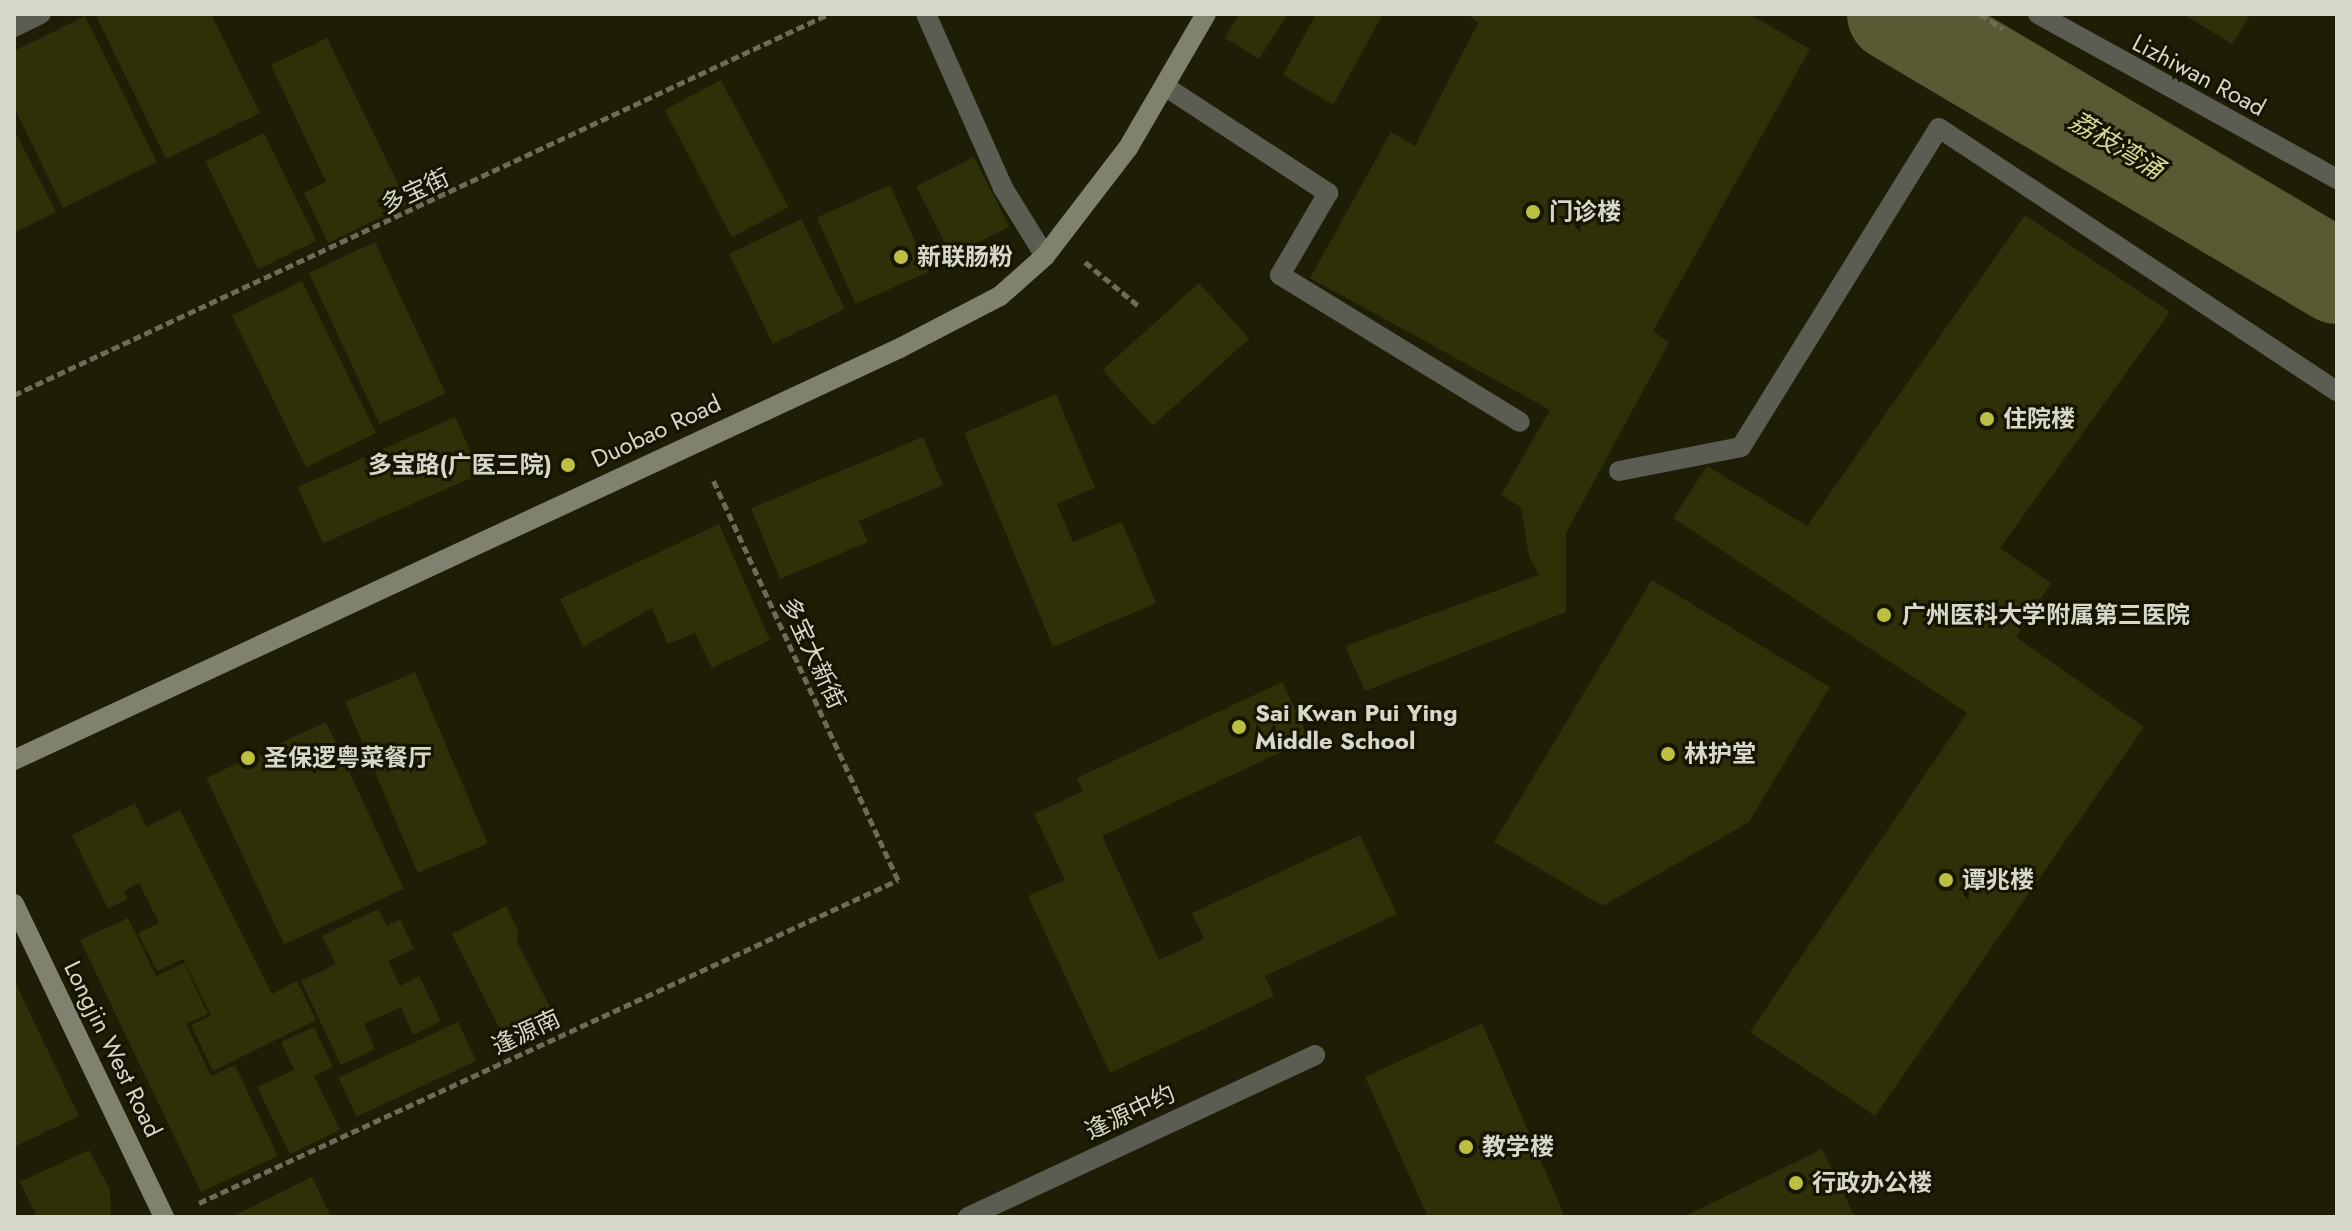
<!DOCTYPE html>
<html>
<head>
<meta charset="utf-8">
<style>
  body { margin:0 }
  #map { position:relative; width:2351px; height:1231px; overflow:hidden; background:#1e1e06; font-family:Jost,"Noto Sans SC",sans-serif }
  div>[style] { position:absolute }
  .river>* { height:94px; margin:-47px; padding:0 47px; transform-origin:47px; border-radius:47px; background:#595a34 }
  .building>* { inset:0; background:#2f2f08; transform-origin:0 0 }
  .path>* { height:5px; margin-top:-2.5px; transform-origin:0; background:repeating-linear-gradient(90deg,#6c6c58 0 8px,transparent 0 12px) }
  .lane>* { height:20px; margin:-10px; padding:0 10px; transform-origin:10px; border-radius:10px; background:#5c5d52 }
  .street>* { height:20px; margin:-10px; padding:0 10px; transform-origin:10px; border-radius:10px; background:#5c5d52 }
  .secondary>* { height:20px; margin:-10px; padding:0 10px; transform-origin:10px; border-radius:10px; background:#80826f }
  .dots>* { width:22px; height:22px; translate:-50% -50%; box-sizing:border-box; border:4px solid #151501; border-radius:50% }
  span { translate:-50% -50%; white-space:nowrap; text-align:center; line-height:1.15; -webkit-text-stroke:6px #151501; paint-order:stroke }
  .street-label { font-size:24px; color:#d7d8c9 }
  .poi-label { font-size:24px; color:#d7d8c9; font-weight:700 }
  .left { translate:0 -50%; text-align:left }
  .right { translate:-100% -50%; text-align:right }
  .water-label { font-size:26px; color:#d5d895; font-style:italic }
  .frame { position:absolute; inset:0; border:16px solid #d7d8c9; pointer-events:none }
</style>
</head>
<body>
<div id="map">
  <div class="river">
    <i style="left:1894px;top:14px;width:515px;rotate:30.7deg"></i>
  </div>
  <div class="building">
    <i style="clip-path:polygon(95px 14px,211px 14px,260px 113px,166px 159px)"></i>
    <i style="clip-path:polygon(1239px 14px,1288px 14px,1259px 59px,1225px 38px)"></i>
    <i style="clip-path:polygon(1316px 14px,1383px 14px,1333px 105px,1283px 75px)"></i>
    <i style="clip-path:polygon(1467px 14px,1749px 14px,1810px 49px,1653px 331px,1669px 343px,1566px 533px,1566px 612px,1365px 691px,1345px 646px,1539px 575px,1529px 557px,1521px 507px,1501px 495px,1550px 410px,1310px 278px,1391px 132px,1415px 146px,1478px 23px)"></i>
    <i style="clip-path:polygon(2183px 14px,2251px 14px,2232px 44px)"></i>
    <i style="clip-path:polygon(85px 16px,157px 162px,63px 208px,14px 107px,14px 51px)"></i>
    <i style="clip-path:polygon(327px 38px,408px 204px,328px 243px,304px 193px,326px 182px,271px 65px)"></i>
    <i style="left:721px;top:80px;width:144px;height:64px;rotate:62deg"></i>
    <i style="clip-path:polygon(14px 129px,56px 212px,14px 233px)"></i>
    <i style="left:264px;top:133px;width:120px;height:65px;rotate:64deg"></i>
    <i style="left:974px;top:157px;width:78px;height:65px;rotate:63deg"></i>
    <i style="left:890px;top:185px;width:95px;height:80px;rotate:66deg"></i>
    <i style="clip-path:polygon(2025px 215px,2170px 312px,2000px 548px,2051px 583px,2016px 637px,2144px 727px,1875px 1116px,1750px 1032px,1967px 713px,1673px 518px,1707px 466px,1807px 526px)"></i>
    <i style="left:801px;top:219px;width:100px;height:80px;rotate:64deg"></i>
    <i style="left:375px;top:242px;width:167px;height:73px;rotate:65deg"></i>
    <i style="left:302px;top:281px;width:169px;height:78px;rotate:64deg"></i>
    <i style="left:1199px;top:283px;width:75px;height:130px;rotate:48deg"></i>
    <i style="clip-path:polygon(1056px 394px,1095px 488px,1057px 504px,1073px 542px,1122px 522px,1156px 603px,1053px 647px,964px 433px)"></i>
    <i style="left:455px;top:417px;width:62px;height:172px;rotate:66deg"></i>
    <i style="clip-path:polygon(923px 437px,943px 485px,859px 521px,868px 542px,780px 579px,751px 508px)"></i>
    <i style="clip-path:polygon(719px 524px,770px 640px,712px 668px,695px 633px,668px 644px,652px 608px,583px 647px,560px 599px)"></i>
    <i style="clip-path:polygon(1652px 580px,1830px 687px,1749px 822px,1603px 906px,1494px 842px)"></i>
    <i style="left:415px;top:672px;width:186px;height:76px;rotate:67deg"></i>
    <i style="clip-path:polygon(1282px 682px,1309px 739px,1102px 836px,1159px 960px,1204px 939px,1192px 913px,1360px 835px,1397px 914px,1265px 976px,1274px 996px,1110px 1073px,1028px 896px,1065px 880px,1034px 814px,1083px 791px,1077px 778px)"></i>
    <i style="left:326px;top:722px;width:184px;height:132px;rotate:65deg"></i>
    <i style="clip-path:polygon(135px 803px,146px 827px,180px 810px,272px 994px,297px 981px,316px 1020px,213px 1071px,191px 1025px,211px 1015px,183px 959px,157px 971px,138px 933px,159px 923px,139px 883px,124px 891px,127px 899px,108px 909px,72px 835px)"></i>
    <i style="clip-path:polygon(506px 906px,518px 930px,517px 942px,557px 1021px,508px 1045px,452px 934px)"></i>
    <i style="clip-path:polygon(378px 909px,387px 926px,400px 919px,414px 949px,388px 961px,400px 986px,419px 976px,441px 1021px,413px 1035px,401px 1007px,364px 1024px,375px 1049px,341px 1065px,301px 981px,336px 964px,322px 936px)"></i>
    <i style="clip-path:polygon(128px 918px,156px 976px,184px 963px,208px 1014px,186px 1024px,211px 1076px,235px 1065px,278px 1156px,201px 1192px,80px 940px)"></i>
    <i style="clip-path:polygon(14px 980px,79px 1116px,14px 1147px)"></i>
    <i style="left:458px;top:1022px;width:43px;height:132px;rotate:65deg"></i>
    <i style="clip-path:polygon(1482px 1023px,1565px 1217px,1428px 1217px,1365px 1077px)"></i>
    <i style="clip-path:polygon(314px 1027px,333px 1067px,314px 1076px,340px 1130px,290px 1154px,257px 1087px,294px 1070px,281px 1042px)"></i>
    <i style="clip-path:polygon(1822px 1149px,1855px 1217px,1683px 1217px)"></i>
    <i style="clip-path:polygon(89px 1150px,110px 1190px,111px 1217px,37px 1217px,20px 1182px)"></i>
    <i style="clip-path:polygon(312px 1177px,331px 1217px,231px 1217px)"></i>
  </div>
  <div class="path">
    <i style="left:1980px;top:14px;width:27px;rotate:33deg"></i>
    <i style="left:1085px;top:262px;width:71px;rotate:39.3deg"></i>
    <i style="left:14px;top:395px;width:900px;rotate:-25.06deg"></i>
    <i style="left:199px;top:1203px;width:770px;rotate:-24.8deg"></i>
    <i style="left:898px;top:880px;width:444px;rotate:-114.8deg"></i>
  </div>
  <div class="lane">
    <i style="left:926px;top:14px;width:190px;rotate:66.1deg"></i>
    <i style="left:1003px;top:188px;width:80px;rotate:58.3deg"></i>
    <i style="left:14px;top:27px;width:30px;rotate:-26deg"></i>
    <i style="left:1166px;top:87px;width:194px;rotate:33.2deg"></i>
    <i style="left:1328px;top:193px;width:95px;rotate:120.3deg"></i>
    <i style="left:1280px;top:275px;width:281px;rotate:31.5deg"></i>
    <i style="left:1619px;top:471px;width:124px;rotate:-11.1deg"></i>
    <i style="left:1741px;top:447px;width:375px;rotate:-58.2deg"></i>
    <i style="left:1939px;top:128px;width:477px;rotate:33.5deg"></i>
    <i style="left:968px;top:1217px;width:383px;rotate:-25deg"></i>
  </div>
  <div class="street">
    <i style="left:2038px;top:14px;width:342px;rotate:28.9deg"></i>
  </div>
  <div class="secondary">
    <i style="left:14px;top:760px;width:977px;rotate:-24.94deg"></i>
    <i style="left:900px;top:348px;width:113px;rotate:-27.5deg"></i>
    <i style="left:1000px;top:296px;width:60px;rotate:-41.6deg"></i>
    <i style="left:1045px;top:256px;width:136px;rotate:-52.5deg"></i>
    <i style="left:1128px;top:148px;width:155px;rotate:-59.8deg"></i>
    <i style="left:14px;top:904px;width:347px;rotate:64.4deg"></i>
  </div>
  <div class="dots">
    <i style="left:1533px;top:212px;background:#bdbf43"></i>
    <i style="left:901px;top:257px;background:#bdbf43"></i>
    <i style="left:1987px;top:419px;background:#bdbf43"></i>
    <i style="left:568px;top:465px;background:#bdbf43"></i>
    <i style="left:1884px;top:615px;background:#bdbf43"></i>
    <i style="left:1239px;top:727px;background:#bdbf43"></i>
    <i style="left:1668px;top:754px;background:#bdbf43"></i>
    <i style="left:248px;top:758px;background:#bdbf43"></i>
    <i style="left:1946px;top:880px;background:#bdbf43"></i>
    <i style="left:1466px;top:1147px;background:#bdbf43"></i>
    <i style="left:1796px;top:1183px;background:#bdbf43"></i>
  </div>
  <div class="street-label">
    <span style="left:2199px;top:75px;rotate:28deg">Lizhiwan Road</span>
    <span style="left:415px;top:191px;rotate:-25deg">多宝街</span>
    <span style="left:656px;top:431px;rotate:-25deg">Duobao Road</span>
    <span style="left:813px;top:653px;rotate:65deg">多宝大新街</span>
    <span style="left:526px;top:1032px;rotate:-25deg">逢源南</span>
    <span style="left:113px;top:1049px;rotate:64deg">Longjin West Road</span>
    <span style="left:1130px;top:1112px;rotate:-25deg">逢源中约</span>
  </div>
  <div class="poi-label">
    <span class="left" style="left:1549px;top:212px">门诊楼</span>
    <span class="left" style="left:917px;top:257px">新联肠粉</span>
    <span class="left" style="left:2003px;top:419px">住院楼</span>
    <span class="right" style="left:552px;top:465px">多宝路(广医三院)</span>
    <span class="left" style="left:1902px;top:615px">广州医科大学附属第三医院</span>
    <span class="left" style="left:1255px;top:727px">Sai Kwan Pui Ying<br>Middle School</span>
    <span class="left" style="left:1684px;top:754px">林护堂</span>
    <span class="left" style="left:264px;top:758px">圣保逻粤菜餐厅</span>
    <span class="left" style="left:1962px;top:880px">谭兆楼</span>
    <span class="left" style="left:1482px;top:1147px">教学楼</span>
    <span class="left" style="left:1812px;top:1183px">行政办公楼</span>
  </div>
  <div class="water-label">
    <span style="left:2116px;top:146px;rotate:31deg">荔枝湾涌</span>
  </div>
  <div class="frame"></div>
</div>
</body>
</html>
